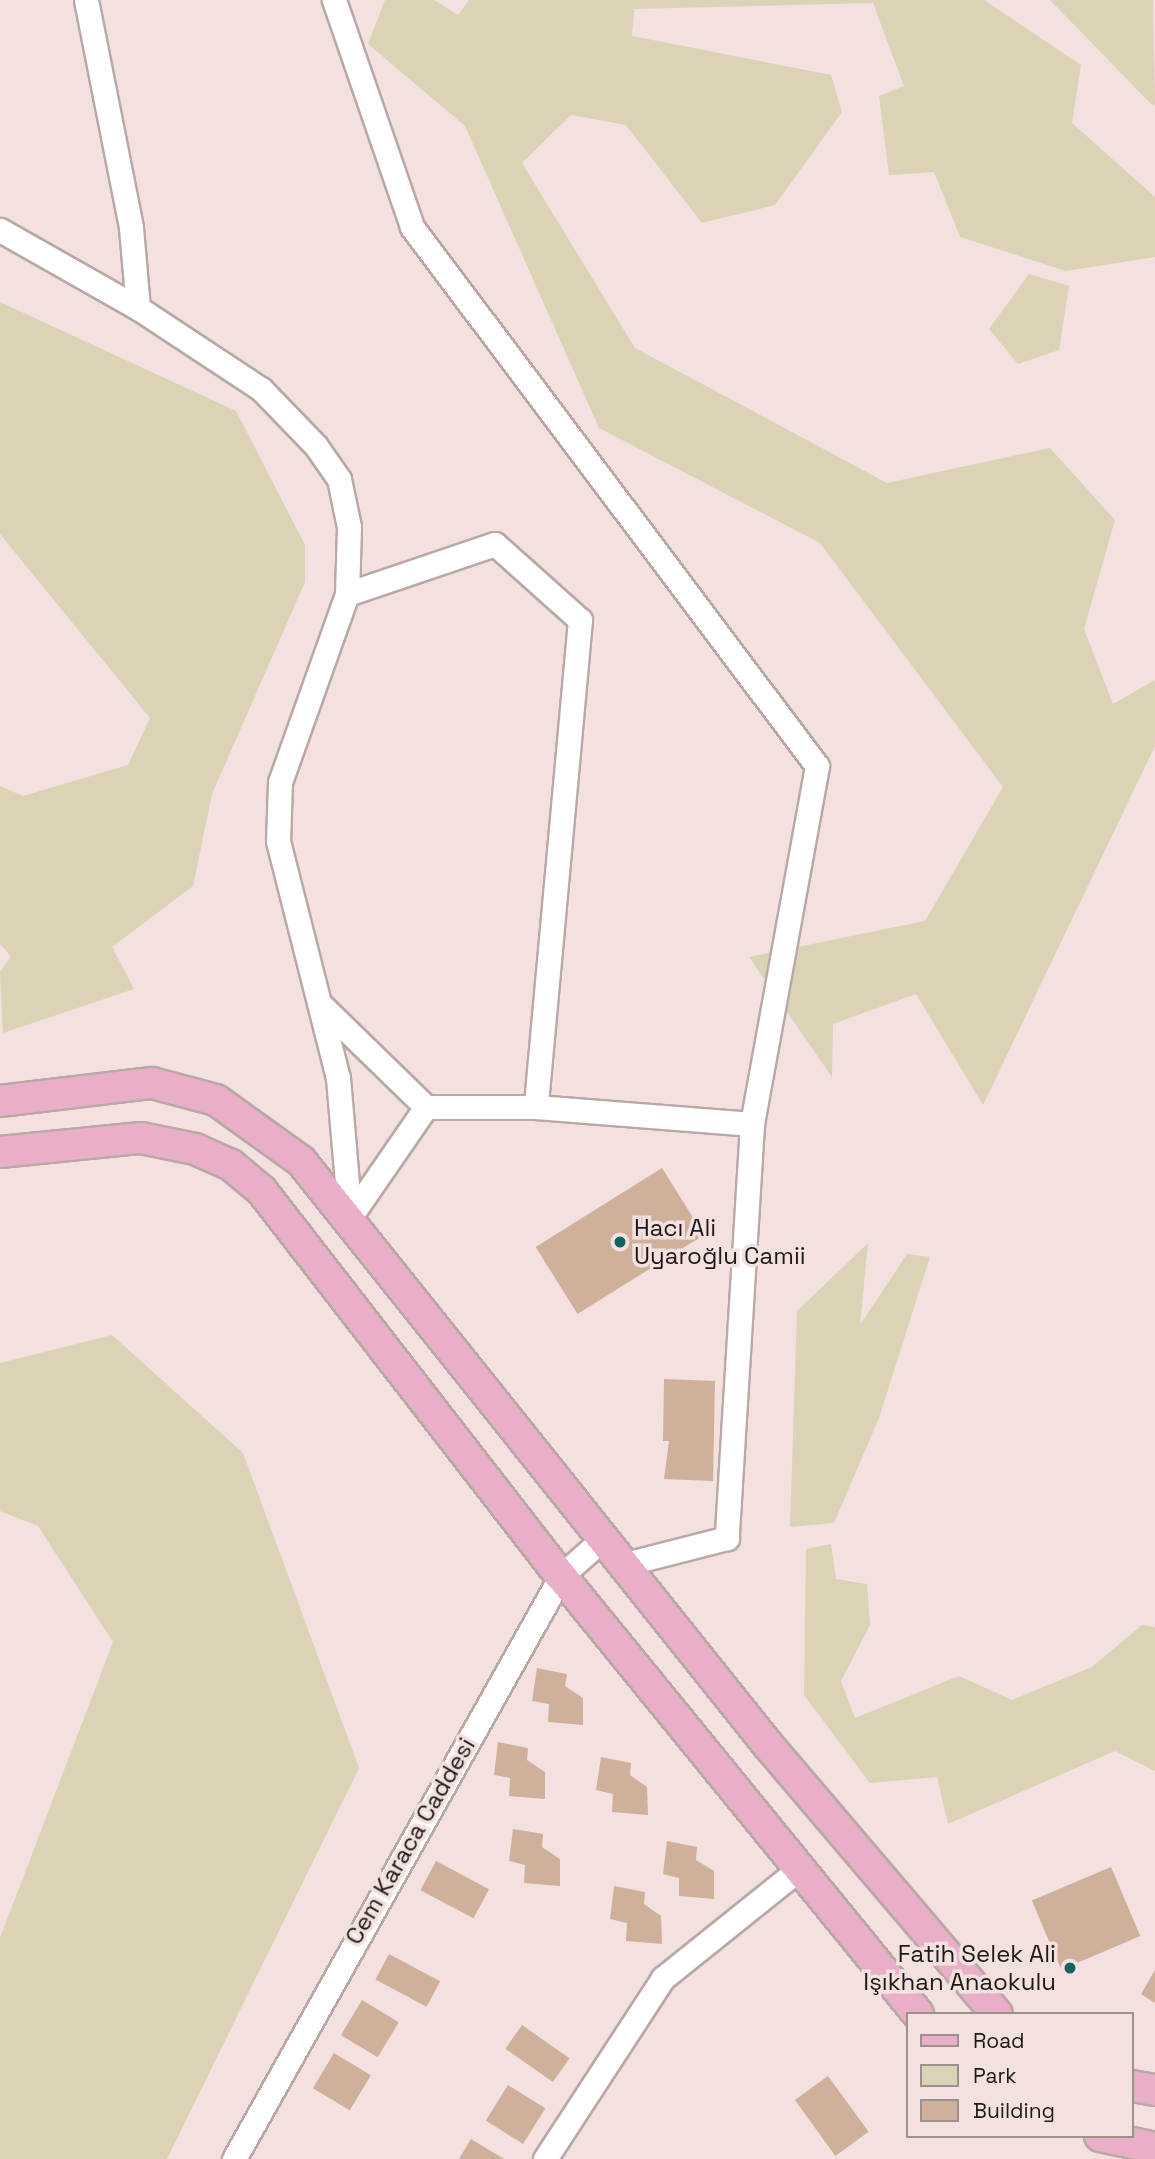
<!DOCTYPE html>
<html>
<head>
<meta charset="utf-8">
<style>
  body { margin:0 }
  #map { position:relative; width:1155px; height:2159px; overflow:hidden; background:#f2e1de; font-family:"Space Grotesk",sans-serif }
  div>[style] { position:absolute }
  .green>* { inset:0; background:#dcd2b5 }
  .building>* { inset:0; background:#ceb09b; transform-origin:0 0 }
  .roads { filter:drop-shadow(2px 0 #b9a8a6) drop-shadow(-2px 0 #b9a8a6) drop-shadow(0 2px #b9a8a6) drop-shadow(0 -2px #b9a8a6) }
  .minor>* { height:23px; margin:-11.5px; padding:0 11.5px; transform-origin:11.5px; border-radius:11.5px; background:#fff }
  .major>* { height:30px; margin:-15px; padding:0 15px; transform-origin:15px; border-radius:15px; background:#e9aec8 }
  .dots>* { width:19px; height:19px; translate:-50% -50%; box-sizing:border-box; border:4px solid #f2e1de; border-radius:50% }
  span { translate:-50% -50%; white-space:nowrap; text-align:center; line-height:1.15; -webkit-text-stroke:7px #f2e1de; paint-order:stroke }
  .poi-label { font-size:24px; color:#1e1817 }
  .left { translate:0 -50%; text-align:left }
  .right { translate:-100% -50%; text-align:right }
  .street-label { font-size:24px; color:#1e1817 }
  .legend { position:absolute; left:906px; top:2012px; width:228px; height:126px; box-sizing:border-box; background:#f2e1de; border:2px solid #9d918e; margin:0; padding:9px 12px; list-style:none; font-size:21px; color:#1e1817 }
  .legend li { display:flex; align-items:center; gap:14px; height:35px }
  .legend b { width:35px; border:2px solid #9d918e }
</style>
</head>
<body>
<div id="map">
  <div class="green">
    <i style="clip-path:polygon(385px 0,434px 0,458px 15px,469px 0,984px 0,1081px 65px,1072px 123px,1155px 197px,1155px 257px,1066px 271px,960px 237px,934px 172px,889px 175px,879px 96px,904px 86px,873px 3px,634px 9px,632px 36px,831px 75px,842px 112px,775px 205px,702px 223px,626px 125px,571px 115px,522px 163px,635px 348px,887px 483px,1050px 448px,1115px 520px,1084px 629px,1113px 704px,1155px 680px,1155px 746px,983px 1105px,916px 994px,833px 1024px,832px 1077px,749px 957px,925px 921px,1003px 787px,820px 543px,599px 428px,465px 126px,368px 44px)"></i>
    <i style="clip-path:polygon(1050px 0,1153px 0,1155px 104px,1153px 106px)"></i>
    <i style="clip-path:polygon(1029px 274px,1069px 286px,1059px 350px,1018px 364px,989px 329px)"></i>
    <i style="clip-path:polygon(0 302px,236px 411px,305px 545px,305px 582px,212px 794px,193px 886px,112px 947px,134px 989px,3px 1033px,0 972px,11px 956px,0 944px,0 786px,23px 796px,128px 765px,150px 718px,0 534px)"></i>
    <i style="clip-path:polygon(868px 1243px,860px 1325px,907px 1254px,930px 1257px,879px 1418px,834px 1523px,790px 1527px,797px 1311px)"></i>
    <i style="clip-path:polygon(112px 1335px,243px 1453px,359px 1768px,167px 2159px,0 2159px,0 1938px,113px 1642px,38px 1526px,0 1511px,0 1363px)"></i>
    <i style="clip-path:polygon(831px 1544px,836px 1579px,867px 1584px,870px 1625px,841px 1681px,855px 1718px,959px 1676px,1012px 1700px,1092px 1667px,1142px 1625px,1155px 1627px,1155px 1771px,1115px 1751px,948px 1824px,937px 1777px,870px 1783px,804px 1695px,806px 1549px)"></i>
  </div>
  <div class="building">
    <i style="left:662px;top:1168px;width:79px;height:149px;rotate:58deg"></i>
    <i style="clip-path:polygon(664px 1379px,715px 1381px,713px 1481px,664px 1479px,669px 1441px,663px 1441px)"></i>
    <i style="clip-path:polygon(537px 1668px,567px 1674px,565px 1686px,583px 1698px,583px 1725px,548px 1722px,549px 1704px,532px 1701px)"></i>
    <i style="clip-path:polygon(498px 1742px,528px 1748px,527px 1760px,545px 1772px,545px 1799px,509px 1796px,510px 1778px,494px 1775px)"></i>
    <i style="clip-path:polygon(601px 1757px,631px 1763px,630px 1775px,647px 1787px,648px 1815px,612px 1812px,613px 1794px,596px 1790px)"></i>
    <i style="clip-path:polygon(513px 1829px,543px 1834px,542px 1847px,560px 1859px,560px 1886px,524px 1883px,525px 1865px,509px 1861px)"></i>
    <i style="clip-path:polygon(667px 1841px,697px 1847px,696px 1860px,714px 1871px,714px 1899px,679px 1896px,679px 1878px,663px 1874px)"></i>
    <i style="left:436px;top:1861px;width:60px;height:33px;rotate:28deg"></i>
    <i style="left:1111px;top:1867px;width:75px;height:86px;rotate:67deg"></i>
    <i style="clip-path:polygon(614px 1886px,645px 1892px,644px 1904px,661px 1916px,662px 1944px,626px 1941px,627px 1923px,610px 1919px)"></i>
    <i style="left:389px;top:1954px;width:58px;height:29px;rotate:28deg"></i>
    <i style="clip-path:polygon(1155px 1970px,1155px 2003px,1141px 1994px)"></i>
    <i style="left:362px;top:2000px;width:43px;height:41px;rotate:31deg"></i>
    <i style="left:522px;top:2025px;width:58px;height:29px;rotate:35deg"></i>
    <i style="left:334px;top:2053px;width:43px;height:41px;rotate:31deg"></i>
    <i style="left:828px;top:2076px;width:69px;height:41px;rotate:54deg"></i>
    <i style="left:508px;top:2085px;width:44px;height:42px;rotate:32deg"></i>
    <i style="clip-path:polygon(471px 2139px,504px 2159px,459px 2159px)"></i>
  </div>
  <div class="roads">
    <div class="minor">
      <i style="left:86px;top:0;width:232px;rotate:78.8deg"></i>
      <i style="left:131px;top:228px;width:80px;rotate:85deg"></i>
      <i style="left:138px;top:308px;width:147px;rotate:33.4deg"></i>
      <i style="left:261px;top:389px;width:79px;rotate:46deg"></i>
      <i style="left:316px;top:446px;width:40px;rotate:55.1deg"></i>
      <i style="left:339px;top:479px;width:49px;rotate:78.2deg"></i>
      <i style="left:349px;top:527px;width:67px;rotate:91.7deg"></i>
      <i style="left:347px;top:594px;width:200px;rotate:109.6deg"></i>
      <i style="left:280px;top:782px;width:59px;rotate:91.9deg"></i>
      <i style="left:278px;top:841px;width:244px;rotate:75.8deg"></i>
      <i style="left:338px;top:1078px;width:140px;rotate:85.1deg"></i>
      <i style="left:334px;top:0;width:240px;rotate:71deg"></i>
      <i style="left:412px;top:227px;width:674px;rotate:53.08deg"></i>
      <i style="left:817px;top:766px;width:364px;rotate:100.3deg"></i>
      <i style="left:752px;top:1124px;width:415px;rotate:93.5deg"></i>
      <i style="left:727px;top:1538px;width:104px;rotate:165.6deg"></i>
      <i style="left:0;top:230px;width:159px;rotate:29.5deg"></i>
      <i style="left:347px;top:594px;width:156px;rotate:-18.7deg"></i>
      <i style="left:495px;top:544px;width:114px;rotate:41.8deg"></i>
      <i style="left:580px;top:620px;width:489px;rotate:95.2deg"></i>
      <i style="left:536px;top:1107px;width:217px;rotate:4.5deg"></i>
      <i style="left:319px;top:1003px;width:149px;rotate:44.2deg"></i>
      <i style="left:426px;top:1107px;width:110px"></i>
      <i style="left:350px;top:1217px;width:134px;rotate:-55.4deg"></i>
      <i style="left:234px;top:2159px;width:668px;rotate:-60.71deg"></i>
      <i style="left:561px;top:1576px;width:59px;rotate:-41.6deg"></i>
      <i style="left:545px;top:2159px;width:216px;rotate:-56.9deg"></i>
      <i style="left:663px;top:1978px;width:174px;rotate:-38.7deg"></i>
    </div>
    <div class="major">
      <i style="left:0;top:1101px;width:153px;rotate:-6.8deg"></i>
      <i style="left:152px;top:1083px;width:66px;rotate:14.9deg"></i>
      <i style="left:216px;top:1100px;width:105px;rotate:35.7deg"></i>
      <i style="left:301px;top:1161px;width:748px;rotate:51.35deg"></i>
      <i style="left:768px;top:1745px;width:353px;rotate:49.6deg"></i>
      <i style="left:0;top:1152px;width:142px;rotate:-5.7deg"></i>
      <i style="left:141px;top:1138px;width:55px;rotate:11.5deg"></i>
      <i style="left:195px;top:1149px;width:39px;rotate:24deg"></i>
      <i style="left:231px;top:1165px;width:40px;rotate:40deg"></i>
      <i style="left:262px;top:1191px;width:487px;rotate:52.2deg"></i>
      <i style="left:561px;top:1576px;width:565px;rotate:50.82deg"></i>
      <i style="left:1132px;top:2086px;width:23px;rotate:10deg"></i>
      <i style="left:1100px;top:2136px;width:56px;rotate:12.3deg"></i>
    </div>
  </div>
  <div class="dots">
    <i style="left:620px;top:1242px;background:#146360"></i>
    <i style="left:1070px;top:1968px;background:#146360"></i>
  </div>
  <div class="poi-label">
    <span class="left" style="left:634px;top:1242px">Hacı Ali<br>Uyaroğlu Camii</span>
    <span class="right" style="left:1056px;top:1968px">Fatih Selek Ali<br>Işıkhan Anaokulu</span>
  </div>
  <div class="street-label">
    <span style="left:410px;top:1841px;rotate:-60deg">Cem Karaca Caddesi</span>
  </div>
  <ul class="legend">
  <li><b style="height:9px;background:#e9aec8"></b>Road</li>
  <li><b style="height:19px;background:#dcd2b5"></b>Park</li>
  <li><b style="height:19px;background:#ceb09b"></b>Building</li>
  </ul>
</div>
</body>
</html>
